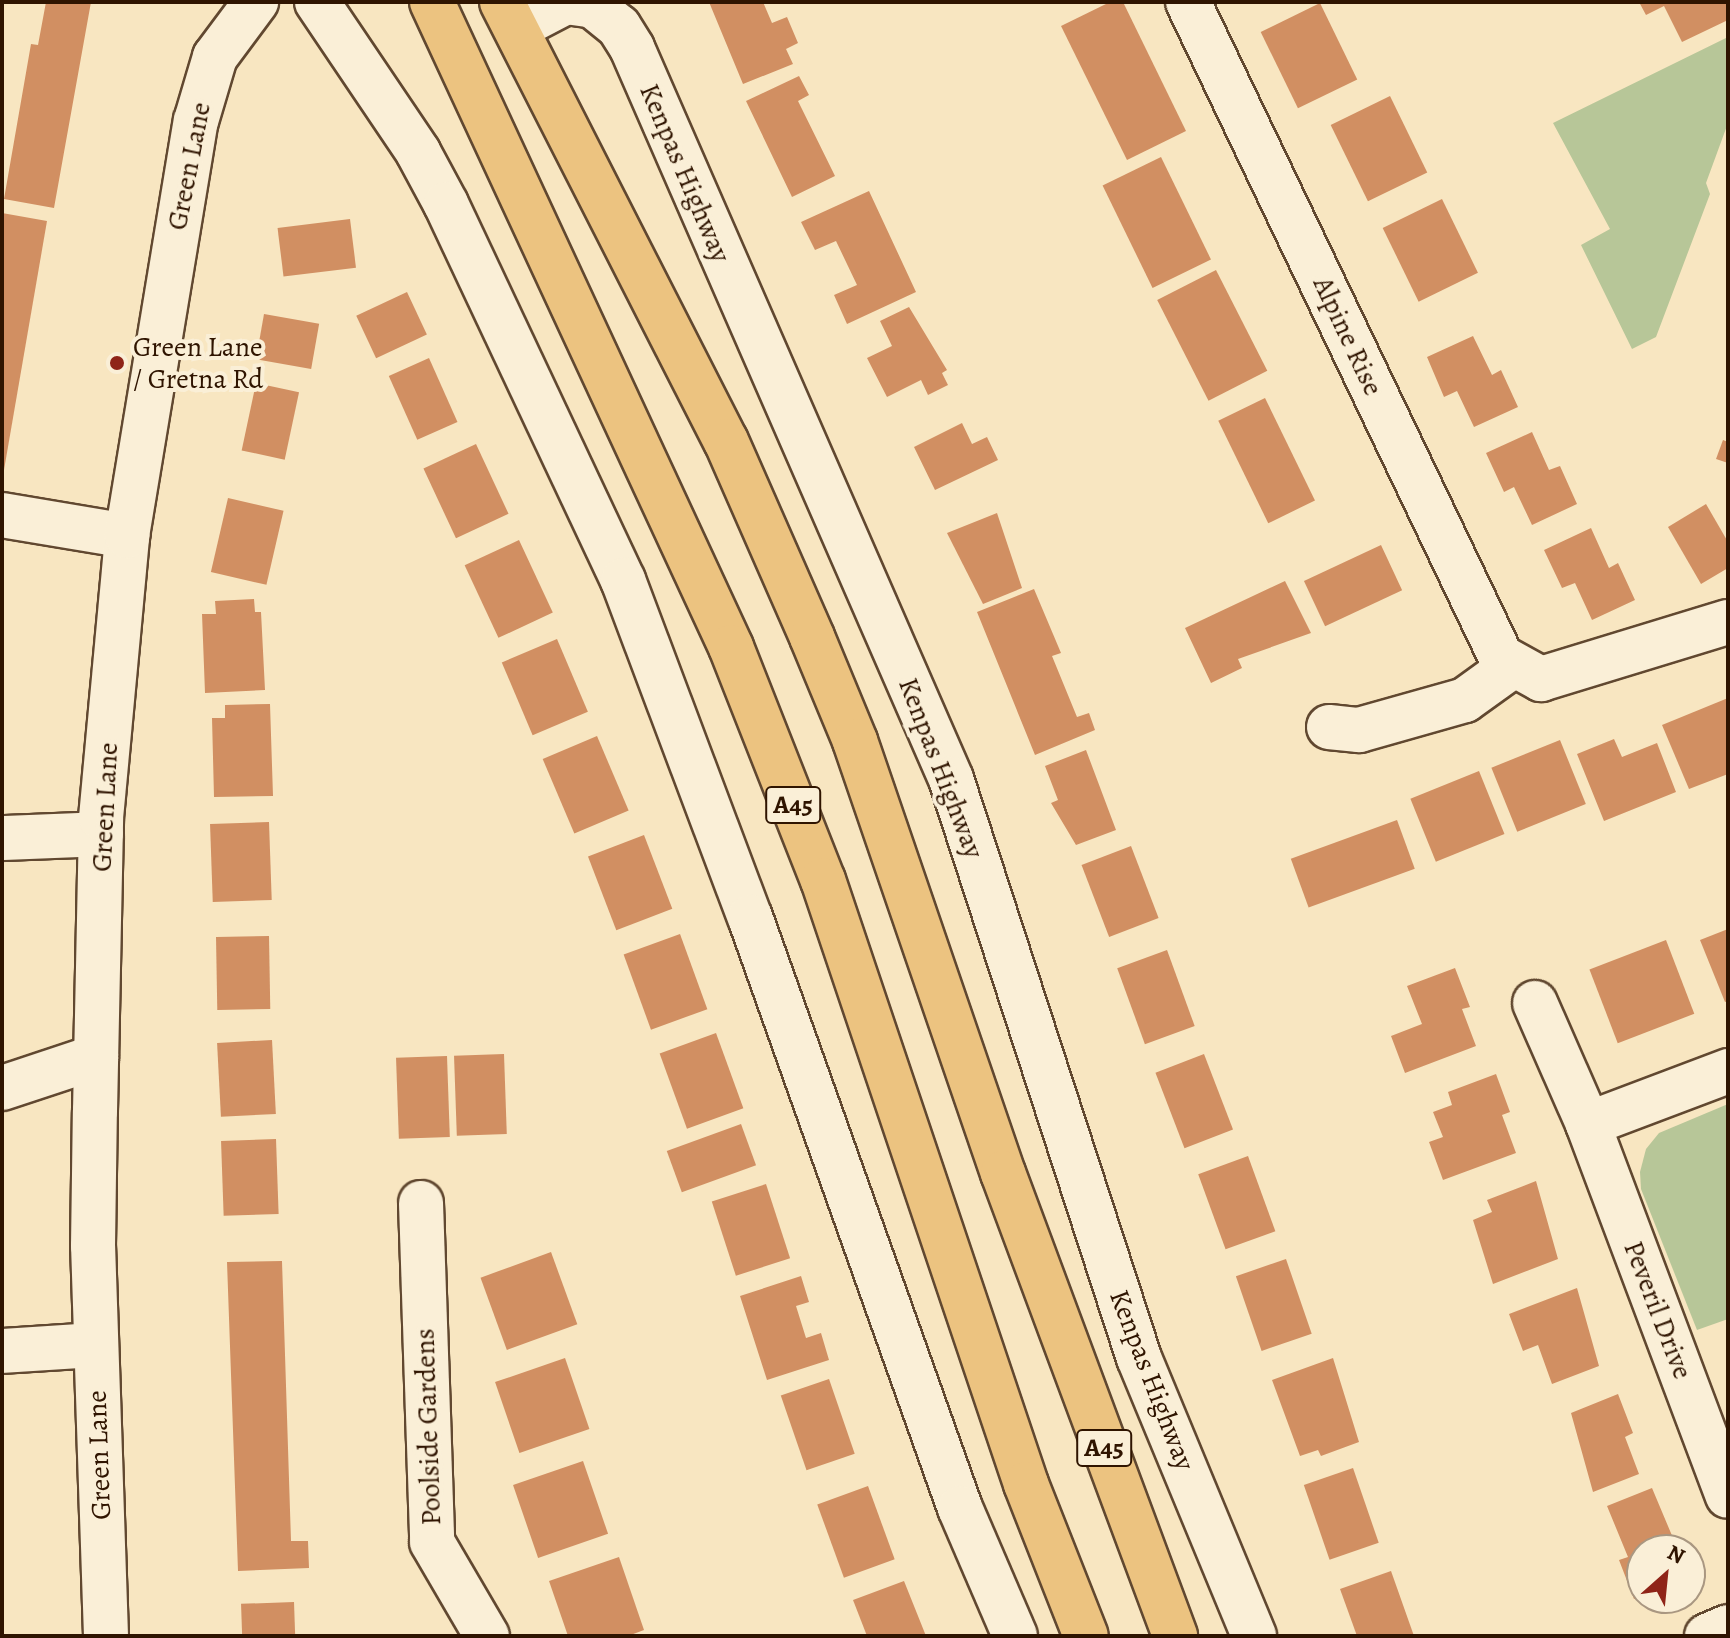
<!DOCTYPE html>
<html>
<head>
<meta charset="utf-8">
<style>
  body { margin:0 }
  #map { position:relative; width:1730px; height:1638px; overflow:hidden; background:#f8e6c1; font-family:Alegreya,serif }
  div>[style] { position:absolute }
  .green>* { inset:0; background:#b7c698 }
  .building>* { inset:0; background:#d18f62; transform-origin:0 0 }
  .roads { filter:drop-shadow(2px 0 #614830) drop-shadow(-2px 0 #614830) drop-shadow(0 2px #614830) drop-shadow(0 -2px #614830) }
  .minor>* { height:44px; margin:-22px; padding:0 22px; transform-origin:22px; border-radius:22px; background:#faefd7 }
  .highway>* { height:44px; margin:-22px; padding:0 22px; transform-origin:22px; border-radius:22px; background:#ecc380 }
  .dots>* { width:22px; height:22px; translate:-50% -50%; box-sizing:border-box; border:4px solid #faefd7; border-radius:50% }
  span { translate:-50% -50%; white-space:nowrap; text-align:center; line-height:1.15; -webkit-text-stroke:8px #faefd7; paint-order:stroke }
  .shield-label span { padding:2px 6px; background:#faefd7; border:2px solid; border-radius:6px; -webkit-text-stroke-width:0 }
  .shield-label { font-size:26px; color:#2f1400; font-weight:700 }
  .street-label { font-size:28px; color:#2f1400 }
  .poi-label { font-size:28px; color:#2f1400 }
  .left { translate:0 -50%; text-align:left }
  .frame { position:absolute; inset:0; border:4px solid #2f1400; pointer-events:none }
  .north { position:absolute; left:1626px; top:1534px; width:80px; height:80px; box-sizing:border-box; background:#faefd7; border:2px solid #a99781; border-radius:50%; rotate:27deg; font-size:22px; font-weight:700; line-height:32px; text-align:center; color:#2f1400 }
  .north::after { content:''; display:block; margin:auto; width:28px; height:36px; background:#8f2418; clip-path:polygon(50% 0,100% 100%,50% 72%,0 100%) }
</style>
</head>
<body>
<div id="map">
  <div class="green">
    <i style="clip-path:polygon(1728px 37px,1728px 123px,1706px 183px,1710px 194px,1656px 337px,1632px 349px,1581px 245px,1610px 229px,1553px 123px)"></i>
    <i style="clip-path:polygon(1728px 1104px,1728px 1319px,1697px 1330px,1641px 1189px,1640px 1172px,1646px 1149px,1659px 1133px)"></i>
  </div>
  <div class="building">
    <i style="clip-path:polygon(46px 2px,91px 2px,54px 208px,4px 199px,31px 44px,38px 45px)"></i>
    <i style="clip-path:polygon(709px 2px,763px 2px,772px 23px,787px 17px,798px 43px,786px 49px,793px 64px,743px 84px)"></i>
    <i style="clip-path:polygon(1110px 2px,1123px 2px,1186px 131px,1127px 160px,1061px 26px)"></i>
    <i style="clip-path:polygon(1639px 2px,1728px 2px,1728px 20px,1682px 42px,1664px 6px,1646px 15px)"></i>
    <i style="left:1320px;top:3px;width:85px;height:66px;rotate:64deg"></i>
    <i style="clip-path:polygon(799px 76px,809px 95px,798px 101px,835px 176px,792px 197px,746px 101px)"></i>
    <i style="left:1390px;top:96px;width:85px;height:66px;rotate:64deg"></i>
    <i style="left:1161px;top:157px;width:114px;height:65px;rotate:64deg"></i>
    <i style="clip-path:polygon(869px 191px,916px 292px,847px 324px,834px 295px,857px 285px,836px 241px,815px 250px,801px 222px)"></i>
    <i style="left:1442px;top:199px;width:82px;height:66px;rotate:64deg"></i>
    <i style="clip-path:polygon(2px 213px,47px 221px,4px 470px,2px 470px)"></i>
    <i style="left:350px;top:219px;width:49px;height:73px;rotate:83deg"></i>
    <i style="left:1216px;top:270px;width:113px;height:66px;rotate:63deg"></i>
    <i style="left:407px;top:292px;width:47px;height:56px;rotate:65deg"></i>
    <i style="clip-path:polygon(909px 307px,947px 370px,942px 373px,948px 385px,928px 395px,921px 380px,887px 397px,867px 358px,892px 346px,880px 321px)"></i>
    <i style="left:264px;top:314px;width:56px;height:46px;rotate:10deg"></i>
    <i style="clip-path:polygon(1473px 336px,1492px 375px,1501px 370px,1518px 407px,1474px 427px,1457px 391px,1444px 397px,1427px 357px)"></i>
    <i style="left:429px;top:358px;width:70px;height:44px;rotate:66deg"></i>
    <i style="left:256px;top:383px;width:44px;height:69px;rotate:12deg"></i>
    <i style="left:1265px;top:398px;width:114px;height:52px;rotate:64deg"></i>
    <i style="clip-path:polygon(962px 423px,972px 444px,987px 437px,998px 460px,935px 490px,914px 447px)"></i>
    <i style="clip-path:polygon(1532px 432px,1549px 470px,1560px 466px,1577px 504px,1532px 525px,1514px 487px,1504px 492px,1486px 453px)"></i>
    <i style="clip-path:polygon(1723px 440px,1728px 442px,1728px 463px,1716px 459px)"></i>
    <i style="left:476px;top:444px;width:77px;height:58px;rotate:65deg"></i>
    <i style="left:228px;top:498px;width:57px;height:76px;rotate:13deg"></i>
    <i style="clip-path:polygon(1706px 504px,1728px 542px,1728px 568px,1701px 584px,1668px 527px)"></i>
    <i style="clip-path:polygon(997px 513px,1022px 588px,983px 604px,947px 533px)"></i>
    <i style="clip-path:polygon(1591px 528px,1609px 568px,1618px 563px,1635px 600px,1592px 620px,1575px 583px,1562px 588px,1544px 550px)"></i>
    <i style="left:519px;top:540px;width:80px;height:60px;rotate:65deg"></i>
    <i style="left:1381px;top:545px;width:50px;height:85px;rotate:65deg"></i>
    <i style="clip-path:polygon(1285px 581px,1311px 633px,1238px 659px,1242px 668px,1211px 683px,1185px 628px)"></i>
    <i style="clip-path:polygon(1034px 589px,1061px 653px,1052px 656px,1077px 717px,1089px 713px,1095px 730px,1035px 755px,977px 612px)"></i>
    <i style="clip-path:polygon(254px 599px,255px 612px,261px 612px,265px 690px,205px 693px,202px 614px,216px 614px,215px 601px)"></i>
    <i style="left:557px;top:639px;width:79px;height:60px;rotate:67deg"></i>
    <i style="clip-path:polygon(1728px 698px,1728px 774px,1689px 789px,1662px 725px)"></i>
    <i style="clip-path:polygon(270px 704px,273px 796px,214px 797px,212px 718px,225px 718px,225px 705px)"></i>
    <i style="left:597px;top:736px;width:81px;height:59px;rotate:67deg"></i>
    <i style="clip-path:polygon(1614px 739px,1622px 757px,1657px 743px,1676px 792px,1604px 821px,1577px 754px)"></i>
    <i style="left:1560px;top:740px;width:69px;height:74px;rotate:68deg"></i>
    <i style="clip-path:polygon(1086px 750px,1116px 830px,1076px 845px,1051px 803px,1058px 800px,1045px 766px)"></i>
    <i style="left:1479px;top:771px;width:68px;height:74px;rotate:68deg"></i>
    <i style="left:1397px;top:820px;width:52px;height:113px;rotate:70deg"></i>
    <i style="left:269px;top:822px;width:78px;height:59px;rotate:88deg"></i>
    <i style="left:644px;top:835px;width:79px;height:60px;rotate:69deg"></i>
    <i style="left:1131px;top:846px;width:77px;height:53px;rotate:69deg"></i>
    <i style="clip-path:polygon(1728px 929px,1728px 1001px,1725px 1002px,1700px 940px)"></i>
    <i style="left:680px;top:934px;width:80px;height:60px;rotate:70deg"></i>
    <i style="left:269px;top:936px;width:73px;height:53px;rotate:89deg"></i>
    <i style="left:1666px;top:940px;width:79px;height:82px;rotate:69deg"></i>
    <i style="left:1167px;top:950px;width:81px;height:53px;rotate:70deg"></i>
    <i style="clip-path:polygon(1455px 968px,1470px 1007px,1462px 1009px,1476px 1046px,1405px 1073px,1391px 1036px,1422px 1024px,1407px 986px)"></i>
    <i style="left:716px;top:1033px;width:80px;height:60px;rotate:70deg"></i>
    <i style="left:272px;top:1040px;width:74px;height:55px;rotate:87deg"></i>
    <i style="left:504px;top:1054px;width:80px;height:50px;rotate:88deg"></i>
    <i style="left:1204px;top:1054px;width:81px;height:52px;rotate:69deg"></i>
    <i style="left:447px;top:1056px;width:81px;height:51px;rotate:88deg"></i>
    <i style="clip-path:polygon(1496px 1074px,1510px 1112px,1502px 1115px,1516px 1153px,1443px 1180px,1429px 1142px,1443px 1137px,1433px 1112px,1452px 1105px,1448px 1092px)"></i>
    <i style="left:741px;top:1124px;width:44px;height:79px;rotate:70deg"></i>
    <i style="left:276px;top:1139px;width:75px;height:55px;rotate:88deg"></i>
    <i style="left:1248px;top:1156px;width:80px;height:53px;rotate:70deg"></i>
    <i style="clip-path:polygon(1536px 1181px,1558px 1259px,1493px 1284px,1473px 1220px,1492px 1212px,1487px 1200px)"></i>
    <i style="left:766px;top:1184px;width:78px;height:57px;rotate:72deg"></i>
    <i style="left:551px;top:1252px;width:77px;height:75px;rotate:70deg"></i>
    <i style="left:1286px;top:1259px;width:79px;height:53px;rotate:71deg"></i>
    <i style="clip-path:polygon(282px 1261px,291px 1541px,308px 1541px,309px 1568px,238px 1571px,227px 1262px)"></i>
    <i style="clip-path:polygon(801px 1276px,809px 1302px,796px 1306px,806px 1338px,821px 1333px,829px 1360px,767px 1380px,740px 1296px)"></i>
    <i style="clip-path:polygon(1577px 1288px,1599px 1366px,1552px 1384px,1538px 1345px,1523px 1351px,1509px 1314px)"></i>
    <i style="left:565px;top:1358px;width:75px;height:74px;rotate:71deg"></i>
    <i style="clip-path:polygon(1333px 1358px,1359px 1442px,1321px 1456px,1318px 1450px,1300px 1456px,1272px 1380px)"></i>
    <i style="left:829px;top:1379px;width:79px;height:51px;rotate:71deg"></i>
    <i style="clip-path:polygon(1618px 1394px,1633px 1433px,1625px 1437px,1639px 1474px,1593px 1492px,1571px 1413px)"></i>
    <i style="left:583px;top:1461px;width:77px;height:74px;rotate:71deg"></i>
    <i style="left:1353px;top:1468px;width:79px;height:52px;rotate:71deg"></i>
    <i style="left:868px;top:1486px;width:78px;height:54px;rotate:70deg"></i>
    <i style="clip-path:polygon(1652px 1488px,1673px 1538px,1665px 1541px,1669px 1550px,1642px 1550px,1642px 1596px,1634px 1599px,1619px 1560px,1628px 1557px,1607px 1506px)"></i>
    <i style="clip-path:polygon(619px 1557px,644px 1630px,628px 1636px,568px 1636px,549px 1581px)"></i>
    <i style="clip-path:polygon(1391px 1571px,1414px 1636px,1357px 1636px,1340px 1589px)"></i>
    <i style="clip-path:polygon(904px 1581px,926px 1636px,867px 1636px,853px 1600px)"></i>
    <i style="left:294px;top:1602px;width:34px;height:53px;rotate:88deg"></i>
  </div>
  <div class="roads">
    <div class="minor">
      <i style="left:317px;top:2px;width:181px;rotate:56deg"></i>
      <i style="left:418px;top:152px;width:59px;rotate:61.7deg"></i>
      <i style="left:446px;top:204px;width:416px;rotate:64.8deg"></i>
      <i style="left:623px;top:580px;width:360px;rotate:69.4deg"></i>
      <i style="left:750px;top:917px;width:627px;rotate:70.44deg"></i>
      <i style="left:960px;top:1508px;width:139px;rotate:66.7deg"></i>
      <i style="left:1188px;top:2px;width:726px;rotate:64.46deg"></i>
      <i style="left:1501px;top:657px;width:46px;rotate:28.8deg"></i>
      <i style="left:1541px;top:679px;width:195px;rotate:-17deg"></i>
      <i style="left:518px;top:27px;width:54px;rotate:-27.5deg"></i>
      <i style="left:566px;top:2px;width:27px;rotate:8deg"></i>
      <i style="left:593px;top:6px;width:33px;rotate:39deg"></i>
      <i style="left:619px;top:27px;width:25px;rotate:58deg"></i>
      <i style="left:632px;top:48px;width:798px;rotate:66.42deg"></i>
      <i style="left:951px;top:779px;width:609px;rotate:72.01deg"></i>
      <i style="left:1139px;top:1358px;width:301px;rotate:67.5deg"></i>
      <i style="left:2px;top:515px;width:127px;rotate:9.5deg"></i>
      <i style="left:1329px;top:727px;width:30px;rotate:6deg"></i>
      <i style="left:1359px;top:730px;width:110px;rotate:-15.8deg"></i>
      <i style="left:1465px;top:700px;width:57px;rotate:-35.7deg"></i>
      <i style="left:2px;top:838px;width:99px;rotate:-2.3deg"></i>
      <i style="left:1535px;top:1003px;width:132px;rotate:66.3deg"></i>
      <i style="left:1588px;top:1124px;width:397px;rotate:69.4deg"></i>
      <i style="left:2px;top:1088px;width:99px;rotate:-18.3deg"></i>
      <i style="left:1588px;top:1124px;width:150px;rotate:-20.7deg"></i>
      <i style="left:421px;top:1203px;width:339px;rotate:88.1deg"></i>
      <i style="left:432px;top:1542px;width:109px;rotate:59.7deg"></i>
      <i style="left:2px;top:1351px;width:94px;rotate:-3.7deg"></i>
      <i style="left:106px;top:1636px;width:390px;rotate:-91.9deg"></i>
      <i style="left:93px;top:1246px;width:135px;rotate:-89.2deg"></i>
      <i style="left:95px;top:1111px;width:293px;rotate:-88.8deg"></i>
      <i style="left:101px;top:818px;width:283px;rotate:-84.7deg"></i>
      <i style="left:127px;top:536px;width:421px;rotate:-80.6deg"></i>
      <i style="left:196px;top:121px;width:67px;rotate:-73.5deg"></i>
      <i style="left:215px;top:57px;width:69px;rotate:-53.3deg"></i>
      <i style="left:1707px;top:1636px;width:23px;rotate:-23deg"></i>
    </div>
    <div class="highway">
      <i style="left:432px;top:2px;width:711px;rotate:65.13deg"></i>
      <i style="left:731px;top:647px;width:251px;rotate:68.5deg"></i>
      <i style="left:823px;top:880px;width:637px;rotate:71.42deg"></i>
      <i style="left:1026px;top:1484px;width:163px;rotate:68.5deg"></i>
      <i style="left:502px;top:2px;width:493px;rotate:63deg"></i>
      <i style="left:726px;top:441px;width:214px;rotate:66.3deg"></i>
      <i style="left:812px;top:637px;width:113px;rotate:67.5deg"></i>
      <i style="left:855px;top:741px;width:457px;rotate:71.1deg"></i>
      <i style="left:1003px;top:1173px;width:494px;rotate:69.6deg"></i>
    </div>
  </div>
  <div class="dots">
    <i style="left:117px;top:363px;background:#8f2418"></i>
  </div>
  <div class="shield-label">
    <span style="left:793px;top:805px">A45</span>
    <span style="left:1104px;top:1448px">A45</span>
  </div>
  <div class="street-label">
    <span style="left:189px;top:166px;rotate:-79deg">Green Lane</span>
    <span style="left:685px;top:173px;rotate:67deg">Kenpas Highway</span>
    <span style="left:1348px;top:336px;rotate:65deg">Alpine Rise</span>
    <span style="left:941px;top:768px;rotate:69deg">Kenpas Highway</span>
    <span style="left:105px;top:807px;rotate:-87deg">Green Lane</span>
    <span style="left:1658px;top:1310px;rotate:69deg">Peveril Drive</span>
    <span style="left:1152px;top:1380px;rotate:69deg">Kenpas Highway</span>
    <span style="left:428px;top:1427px;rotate:-92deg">Poolside Gardens</span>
    <span style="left:99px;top:1455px;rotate:-92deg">Green Lane</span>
  </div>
  <div class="poi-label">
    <span class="left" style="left:133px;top:363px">Green Lane<br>/ Gretna Rd</span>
  </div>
  <div class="frame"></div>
  <div class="north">N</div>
</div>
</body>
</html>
